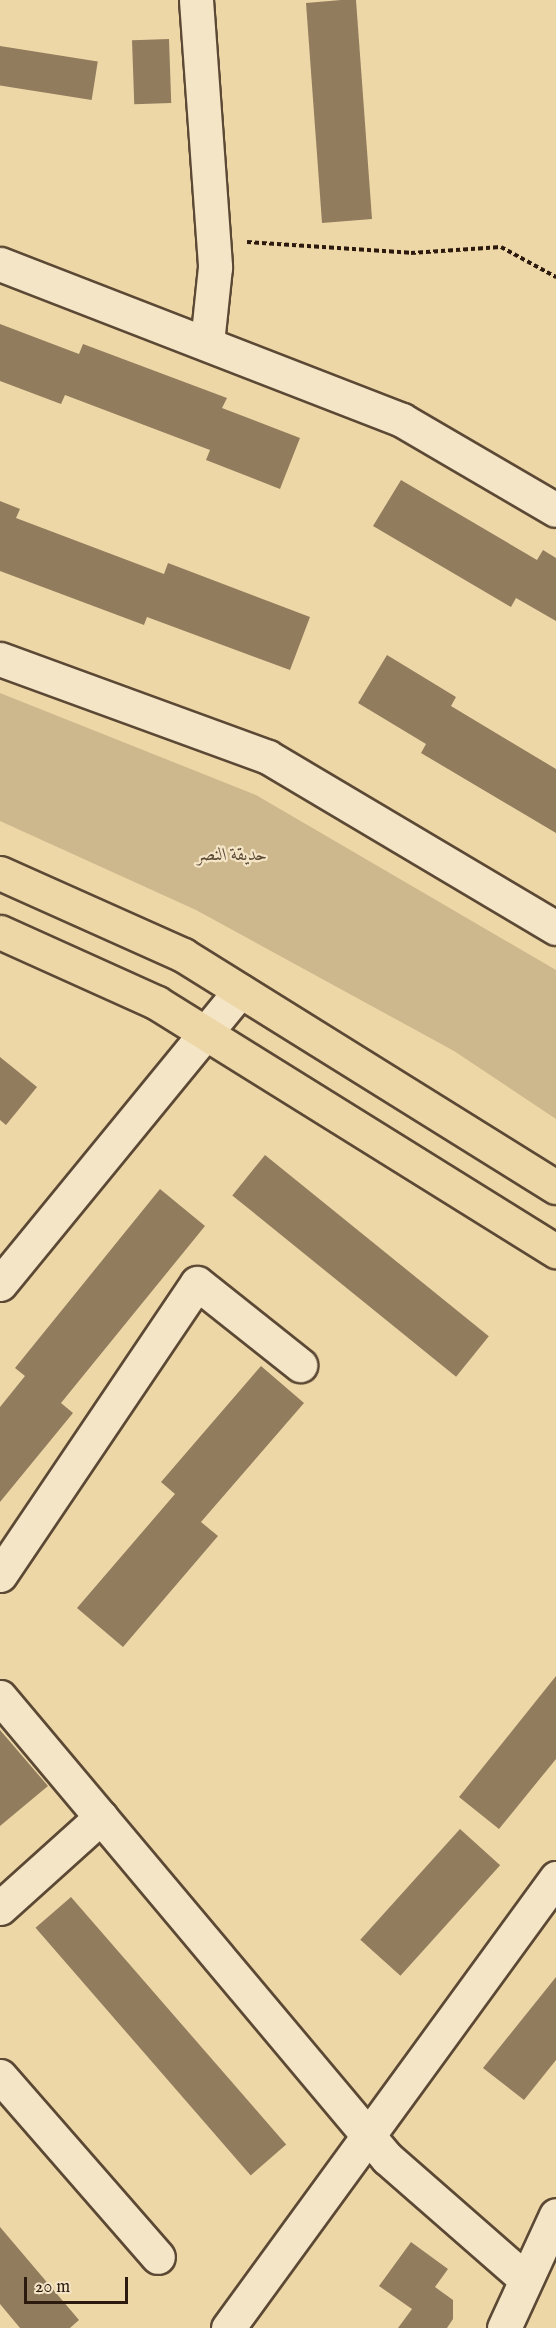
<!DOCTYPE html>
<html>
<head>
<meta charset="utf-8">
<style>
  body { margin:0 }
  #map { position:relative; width:556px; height:2328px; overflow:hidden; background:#eed7a7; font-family:"IM FELL English",Amiri,serif }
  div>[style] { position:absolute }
  .green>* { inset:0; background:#cdb78d }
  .building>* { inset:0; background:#917c5e; transform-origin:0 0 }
  .path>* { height:4px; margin-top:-2px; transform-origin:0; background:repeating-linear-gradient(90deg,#2c1a0f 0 4.5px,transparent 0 7.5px) }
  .roads { filter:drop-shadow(2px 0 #5c4935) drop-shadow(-2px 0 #5c4935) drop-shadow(0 2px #5c4935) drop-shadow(0 -2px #5c4935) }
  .minor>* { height:33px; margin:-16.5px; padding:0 16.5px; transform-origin:16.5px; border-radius:16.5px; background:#f4e5c6 }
  .major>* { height:33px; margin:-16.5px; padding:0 16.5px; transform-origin:16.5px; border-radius:16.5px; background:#eed7a7 }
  span { translate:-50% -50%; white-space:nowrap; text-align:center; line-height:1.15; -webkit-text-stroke:4.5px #f4e5c6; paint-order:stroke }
  .park-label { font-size:18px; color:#5c4935; font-style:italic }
  .scale { position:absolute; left:24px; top:2277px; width:104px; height:27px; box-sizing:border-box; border:3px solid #2c1a0f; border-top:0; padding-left:8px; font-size:18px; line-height:21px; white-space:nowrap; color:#2c1a0f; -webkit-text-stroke:4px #f4e5c6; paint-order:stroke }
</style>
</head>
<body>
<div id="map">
  <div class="green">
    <i style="clip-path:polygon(0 693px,256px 795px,556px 970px,556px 1119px,454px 1051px,196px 910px,0 821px)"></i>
  </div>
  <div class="building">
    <i style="clip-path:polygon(341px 0,356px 0,372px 219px,322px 223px,306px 3px)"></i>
    <i style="left:169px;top:39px;width:64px;height:37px;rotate:88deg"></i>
    <i style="left:0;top:46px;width:99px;height:39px;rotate:9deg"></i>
    <i style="clip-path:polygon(0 324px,79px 354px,83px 344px,227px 398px,222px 408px,300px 438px,280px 489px,206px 460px,210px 450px,65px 395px,61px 404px,0 381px)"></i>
    <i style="clip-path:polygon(401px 480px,537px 560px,543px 550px,556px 558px,556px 621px,516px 598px,511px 607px,373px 526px)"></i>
    <i style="clip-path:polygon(0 501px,20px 509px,16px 518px,164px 574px,168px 563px,310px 617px,290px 670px,147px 617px,144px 625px,0 571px)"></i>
    <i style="clip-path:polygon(387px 655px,456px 697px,451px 706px,556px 769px,556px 833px,421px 753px,426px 744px,358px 703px)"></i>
    <i style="clip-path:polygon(0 1057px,37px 1087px,6px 1125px,0 1120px)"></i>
    <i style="left:265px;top:1155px;width:288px;height:52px;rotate:39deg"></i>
    <i style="clip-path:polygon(160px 1189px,205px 1226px,61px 1403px,73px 1413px,0 1502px,0 1407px,25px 1376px,15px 1368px)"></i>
    <i style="clip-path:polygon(261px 1366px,304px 1403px,201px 1522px,218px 1536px,123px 1647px,77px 1608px,175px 1494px,161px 1482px)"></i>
    <i style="clip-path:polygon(556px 1676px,556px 1759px,499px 1829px,459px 1797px)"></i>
    <i style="clip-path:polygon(0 1730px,48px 1786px,0 1826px)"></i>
    <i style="left:460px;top:1829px;width:54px;height:149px;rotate:42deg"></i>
    <i style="left:71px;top:1897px;width:328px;height:47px;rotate:49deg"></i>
    <i style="clip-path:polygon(556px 1977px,556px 2060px,524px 2100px,483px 2068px)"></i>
    <i style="clip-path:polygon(0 2227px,79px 2320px,70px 2328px,20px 2328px,0 2304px)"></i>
    <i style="clip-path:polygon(411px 2242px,448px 2269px,435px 2287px,453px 2300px,453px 2319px,447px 2328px,398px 2328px,412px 2309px,379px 2286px)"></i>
  </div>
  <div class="path">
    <i style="left:247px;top:242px;width:164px;rotate:3.8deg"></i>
    <i style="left:411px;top:253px;width:90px;rotate:-3.8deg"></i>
    <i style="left:501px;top:247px;width:63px;rotate:28.6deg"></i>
  </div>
  <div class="roads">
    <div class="minor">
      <i style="left:196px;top:0;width:268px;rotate:85.9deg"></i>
      <i style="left:215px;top:267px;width:76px;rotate:96deg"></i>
      <i style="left:0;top:264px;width:431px;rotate:21.2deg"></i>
      <i style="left:402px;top:420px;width:178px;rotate:30.3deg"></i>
      <i style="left:0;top:659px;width:285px;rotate:20.1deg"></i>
      <i style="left:268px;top:757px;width:335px;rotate:30.7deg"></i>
      <i style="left:0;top:1284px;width:379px;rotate:-50.7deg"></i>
      <i style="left:0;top:1575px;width:352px;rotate:-56deg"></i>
      <i style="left:197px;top:1283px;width:132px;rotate:38.5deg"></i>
      <i style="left:0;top:1697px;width:602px;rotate:49.99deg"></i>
      <i style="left:387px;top:2158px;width:184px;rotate:41.2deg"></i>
      <i style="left:0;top:1908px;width:136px;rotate:-42deg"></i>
      <i style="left:0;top:2076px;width:240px;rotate:48.9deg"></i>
      <i style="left:228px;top:2328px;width:557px;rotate:-53.91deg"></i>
      <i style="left:504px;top:2328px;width:124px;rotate:-65.3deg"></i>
    </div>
    <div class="major">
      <i style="left:0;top:873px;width:201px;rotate:24.1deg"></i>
      <i style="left:183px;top:955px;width:439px;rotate:31.9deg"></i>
      <i style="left:0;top:932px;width:172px;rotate:24.3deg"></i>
      <i style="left:157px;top:1003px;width:470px;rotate:31.9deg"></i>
    </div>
  </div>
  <div class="park-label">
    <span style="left:232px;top:856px">حديقة النصر</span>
  </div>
  <div class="scale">20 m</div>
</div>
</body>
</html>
